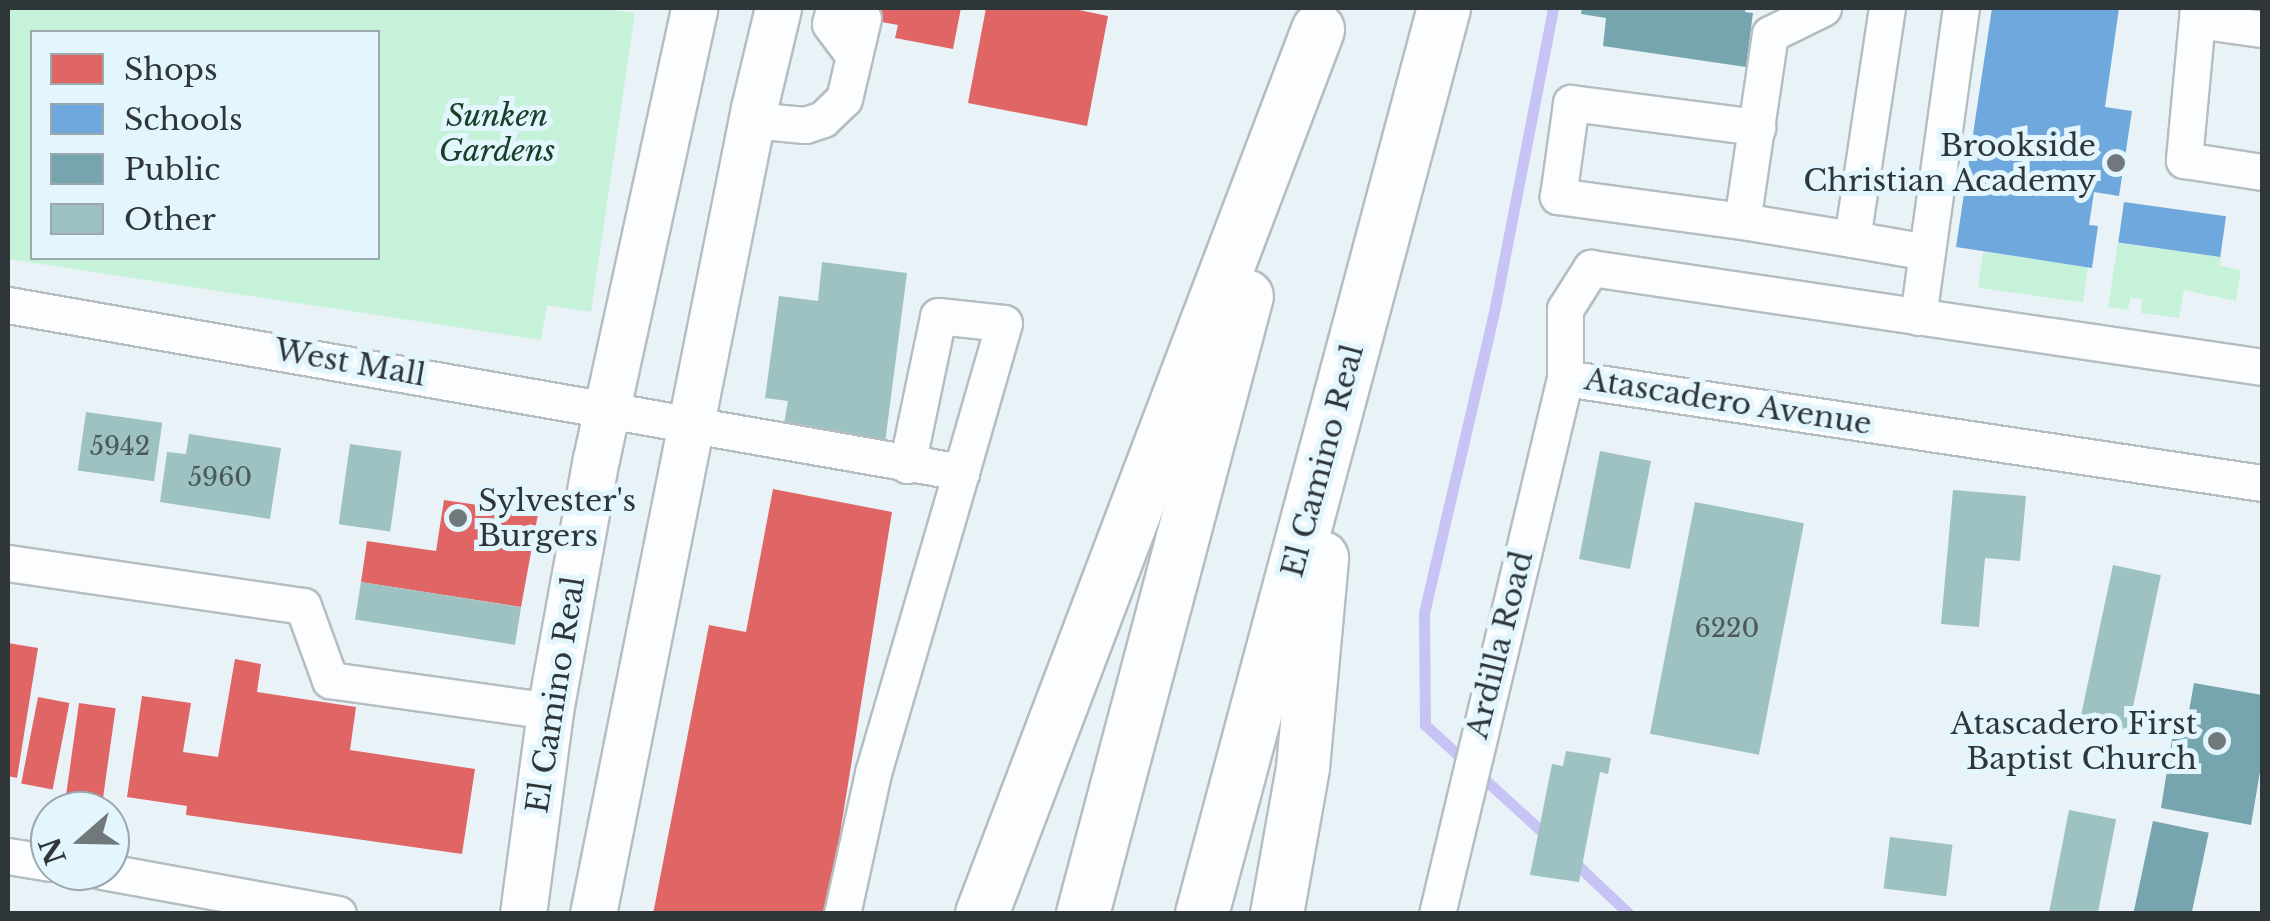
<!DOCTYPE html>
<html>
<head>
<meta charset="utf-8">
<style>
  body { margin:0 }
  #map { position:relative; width:2270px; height:921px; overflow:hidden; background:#e9f3f7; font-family:"Libre Baskerville",serif }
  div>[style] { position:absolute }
  .green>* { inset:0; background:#c7f2da; transform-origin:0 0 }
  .shops>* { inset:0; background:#e06666; transform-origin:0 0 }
  .schools>* { inset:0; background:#6fa8dc; transform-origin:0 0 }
  .public>* { inset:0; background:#76a5af; transform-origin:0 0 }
  .stream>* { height:11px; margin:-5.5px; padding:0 5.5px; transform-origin:5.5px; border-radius:5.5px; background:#c7c3f5 }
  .building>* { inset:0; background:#9ec1c1; transform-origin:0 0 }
  .roads { filter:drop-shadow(2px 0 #b5bdc1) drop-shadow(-2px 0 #b5bdc1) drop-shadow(0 2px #b5bdc1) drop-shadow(0 -2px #b5bdc1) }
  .minor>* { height:35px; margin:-17.5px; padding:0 17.5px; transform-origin:17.5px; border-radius:17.5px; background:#fcfdfe }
  .major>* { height:45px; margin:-22.5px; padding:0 22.5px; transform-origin:22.5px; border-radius:22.5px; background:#fcfdfe }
  .highway>* { height:52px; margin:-26px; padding:0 26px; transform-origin:26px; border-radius:26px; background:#fcfdfe }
  .dots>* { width:28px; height:28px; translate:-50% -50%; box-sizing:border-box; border:5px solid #e3f6fd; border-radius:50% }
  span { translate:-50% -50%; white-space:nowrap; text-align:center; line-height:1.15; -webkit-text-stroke:10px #e3f6fd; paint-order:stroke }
  .number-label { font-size:25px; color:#4b595b }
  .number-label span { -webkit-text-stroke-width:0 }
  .park-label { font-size:30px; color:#184029; font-style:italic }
  .poi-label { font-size:30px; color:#2f3639 }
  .right { translate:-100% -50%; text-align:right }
  .left { translate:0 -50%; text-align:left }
  .street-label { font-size:30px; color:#2f3639 }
  .frame { position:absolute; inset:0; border:10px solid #2f3639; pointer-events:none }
  .legend { position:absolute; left:30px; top:30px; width:350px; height:230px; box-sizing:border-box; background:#e3f6fd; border:2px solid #9ba9af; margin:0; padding:12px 18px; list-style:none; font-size:30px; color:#2f3639 }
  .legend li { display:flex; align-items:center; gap:20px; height:50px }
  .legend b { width:50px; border:2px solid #9ba9af }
  .north { position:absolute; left:30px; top:791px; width:100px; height:100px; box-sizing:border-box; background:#e3f6fd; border:2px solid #9ba9af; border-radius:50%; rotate:250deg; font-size:28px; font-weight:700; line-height:40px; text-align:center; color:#2f3639 }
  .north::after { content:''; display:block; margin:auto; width:35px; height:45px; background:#70787c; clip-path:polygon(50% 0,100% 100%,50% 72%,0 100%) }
</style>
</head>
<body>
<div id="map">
  <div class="green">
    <i style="clip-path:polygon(evenodd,8px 8px,598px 8px,635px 13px,591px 312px,547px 305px,541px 340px,8px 259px,8px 8px,32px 32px,378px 32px,378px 258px,32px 258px,32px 32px)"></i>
    <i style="clip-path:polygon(2118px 243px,2221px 257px,2220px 266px,2241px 270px,2236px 301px,2184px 290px,2179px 318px,2141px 313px,2142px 299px,2130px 298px,2128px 310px,2108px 307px)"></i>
    <i style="left:1983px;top:252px;width:106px;height:36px;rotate:8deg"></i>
  </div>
  <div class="shops">
    <i style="clip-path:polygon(846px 8px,961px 8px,953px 49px,895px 38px,898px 25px,844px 15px)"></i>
    <i style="clip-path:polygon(986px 8px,1069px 8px,1108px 16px,1087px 126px,968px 103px)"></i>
    <i style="clip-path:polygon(773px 489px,892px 512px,827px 914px,653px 914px,709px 625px,746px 632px)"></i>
    <i style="clip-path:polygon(444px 500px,538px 514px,521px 607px,361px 582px,367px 541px,436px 551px)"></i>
    <i style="clip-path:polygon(8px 643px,38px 648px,17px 778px,8px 776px)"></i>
    <i style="clip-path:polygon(235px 659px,261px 664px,257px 692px,356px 707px,350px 750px,475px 769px,462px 854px,186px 815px,187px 806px,127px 797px,142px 696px,191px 703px,183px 752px,218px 757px)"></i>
    <i style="left:38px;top:697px;width:32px;height:88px;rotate:11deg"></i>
    <i style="left:79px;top:703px;width:37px;height:94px;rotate:8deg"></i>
  </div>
  <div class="schools">
    <i style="clip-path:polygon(1992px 8px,2119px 8px,2105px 107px,2132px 111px,2119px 196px,2094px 192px,2089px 225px,2098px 226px,2092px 268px,1956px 247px)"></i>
    <i style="left:2124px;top:202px;width:103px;height:41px;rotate:8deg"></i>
  </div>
  <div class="public">
    <i style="clip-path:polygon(1582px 8px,1746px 8px,1745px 12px,1753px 13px,1746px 67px,1603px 46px,1606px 18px,1581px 14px)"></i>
    <i style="clip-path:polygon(2194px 683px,2262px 695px,2262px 760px,2251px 825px,2161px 808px,2175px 720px,2187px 722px)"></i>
    <i style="left:2153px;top:821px;width:57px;height:95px;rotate:12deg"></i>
  </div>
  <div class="stream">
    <i style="left:1550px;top:839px;width:169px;rotate:-137.6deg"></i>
    <i style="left:1425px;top:725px;width:112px;rotate:-90.5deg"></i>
    <i style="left:1424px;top:613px;width:309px;rotate:-76.9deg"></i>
    <i style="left:1494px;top:312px;width:310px;rotate:-79deg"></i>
    <i style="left:1570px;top:858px;width:81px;rotate:43.5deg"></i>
  </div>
  <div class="building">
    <i style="clip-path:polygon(822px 262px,907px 273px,885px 443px,783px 430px,788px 401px,765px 398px,779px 296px,818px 301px)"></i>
    <i style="left:86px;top:412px;width:77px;height:59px;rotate:8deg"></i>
    <i style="clip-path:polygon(189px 434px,281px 448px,270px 519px,160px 502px,167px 452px,186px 454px)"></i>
    <i style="left:350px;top:444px;width:52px;height:81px;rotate:8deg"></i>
    <i style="left:1600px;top:451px;width:52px;height:110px;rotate:11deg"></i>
    <i style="clip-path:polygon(1953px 490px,2026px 496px,2020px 561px,1985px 558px,1979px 627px,1941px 624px)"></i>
    <i style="left:1695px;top:502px;width:111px;height:236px;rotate:11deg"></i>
    <i style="left:2113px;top:565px;width:49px;height:158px;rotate:12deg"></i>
    <i style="left:361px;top:582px;width:162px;height:38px;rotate:9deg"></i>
    <i style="clip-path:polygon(1566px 751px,1611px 758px,1608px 774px,1600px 772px,1579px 882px,1530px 875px,1552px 764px,1563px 766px)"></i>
    <i style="left:2069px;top:810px;width:48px;height:106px;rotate:11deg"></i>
    <i style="left:1890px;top:837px;width:63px;height:52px;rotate:7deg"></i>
  </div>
  <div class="roads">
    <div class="minor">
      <i style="left:834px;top:8px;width:16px;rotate:104deg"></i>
      <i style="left:830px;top:24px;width:40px;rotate:53deg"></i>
      <i style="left:1823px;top:8px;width:59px;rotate:153.9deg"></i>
      <i style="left:1770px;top:34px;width:189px;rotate:98.5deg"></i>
      <i style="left:1742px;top:221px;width:111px;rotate:9.3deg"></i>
      <i style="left:1852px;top:239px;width:234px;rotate:-81.4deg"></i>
      <i style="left:2198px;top:8px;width:153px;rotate:95.3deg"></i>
      <i style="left:2184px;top:160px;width:79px;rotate:8.7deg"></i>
      <i style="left:2197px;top:20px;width:66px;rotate:7.9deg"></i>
      <i style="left:751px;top:120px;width:54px;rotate:5.3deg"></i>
      <i style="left:805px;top:125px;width:19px;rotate:-18deg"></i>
      <i style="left:823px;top:119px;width:29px;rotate:-44deg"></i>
      <i style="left:844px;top:99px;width:83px;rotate:-76.8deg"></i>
      <i style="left:1742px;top:221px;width:186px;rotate:-172.3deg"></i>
      <i style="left:1558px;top:196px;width:94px;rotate:-82deg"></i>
      <i style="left:1571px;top:103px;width:188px;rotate:7.4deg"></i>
      <i style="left:1852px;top:239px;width:76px;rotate:9.8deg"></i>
      <i style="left:8px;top:305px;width:968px;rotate:9.94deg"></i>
      <i style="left:961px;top:472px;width:314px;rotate:106.3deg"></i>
      <i style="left:873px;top:773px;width:144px;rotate:102.4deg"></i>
      <i style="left:1918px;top:317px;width:312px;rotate:-82.1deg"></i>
      <i style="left:1565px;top:378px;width:705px;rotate:8.57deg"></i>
      <i style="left:907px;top:465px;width:152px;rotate:-78.2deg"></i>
      <i style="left:938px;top:316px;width:66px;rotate:6.1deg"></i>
      <i style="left:1004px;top:323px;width:155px;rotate:106.1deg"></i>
      <i style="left:8px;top:563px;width:298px;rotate:8.3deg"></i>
      <i style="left:303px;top:606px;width:79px;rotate:70deg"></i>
      <i style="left:330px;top:680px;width:222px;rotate:8deg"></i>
      <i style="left:8px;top:856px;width:43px;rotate:9.5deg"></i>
      <i style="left:102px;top:871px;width:240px;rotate:10.3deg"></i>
      <i style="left:1437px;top:914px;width:551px;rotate:-76.57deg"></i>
      <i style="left:1565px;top:378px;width:69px;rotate:-90deg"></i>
      <i style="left:1565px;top:309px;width:49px;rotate:-57.6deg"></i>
      <i style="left:1591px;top:268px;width:678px;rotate:8.39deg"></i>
    </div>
    <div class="major">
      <i style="left:523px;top:914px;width:205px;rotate:-82.4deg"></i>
      <i style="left:550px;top:711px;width:256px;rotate:-79.7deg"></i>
      <i style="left:596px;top:459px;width:462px;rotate:-77.7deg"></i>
      <i style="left:593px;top:914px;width:822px;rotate:-78.7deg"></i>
      <i style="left:754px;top:108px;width:103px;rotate:-76.5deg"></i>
    </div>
    <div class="highway">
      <i style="left:982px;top:914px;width:946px;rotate:-69.19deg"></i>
      <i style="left:1083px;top:914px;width:639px;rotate:-75.14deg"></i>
      <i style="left:1202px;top:914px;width:938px;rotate:-75.04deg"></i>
      <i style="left:1277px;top:914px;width:148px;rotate:-79.9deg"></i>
      <i style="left:1303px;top:768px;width:211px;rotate:-84.8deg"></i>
    </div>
  </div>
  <div class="dots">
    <i style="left:2116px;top:163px;background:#70787c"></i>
    <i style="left:458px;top:518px;background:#70787c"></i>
    <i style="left:2217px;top:741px;background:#70787c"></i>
  </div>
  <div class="number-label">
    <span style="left:120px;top:447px">5942</span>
    <span style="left:220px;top:478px">5960</span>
    <span style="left:1727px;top:629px">6220</span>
  </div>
  <div class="park-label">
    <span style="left:497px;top:133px">Sunken<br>Gardens</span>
  </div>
  <div class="poi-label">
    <span class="right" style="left:2096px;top:163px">Brookside<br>Christian Academy</span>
    <span class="left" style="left:478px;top:518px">Sylvester's<br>Burgers</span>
    <span class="right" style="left:2197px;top:741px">Atascadero First<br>Baptist Church</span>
  </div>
  <div class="street-label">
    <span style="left:350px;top:363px;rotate:10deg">West Mall</span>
    <span style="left:1728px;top:402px;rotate:9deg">Atascadero Avenue</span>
    <span style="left:1323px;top:461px;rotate:-75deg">El Camino Real</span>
    <span style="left:1500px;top:645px;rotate:-76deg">Ardilla Road</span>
    <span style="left:556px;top:695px;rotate:-81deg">El Camino Real</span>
  </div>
  <div class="frame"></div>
  <ul class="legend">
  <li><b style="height:28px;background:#e06666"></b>Shops</li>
  <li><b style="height:28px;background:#6fa8dc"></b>Schools</li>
  <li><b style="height:28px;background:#76a5af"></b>Public</li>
  <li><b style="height:28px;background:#9ec1c1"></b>Other</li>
  </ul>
  <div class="north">N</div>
</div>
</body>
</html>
